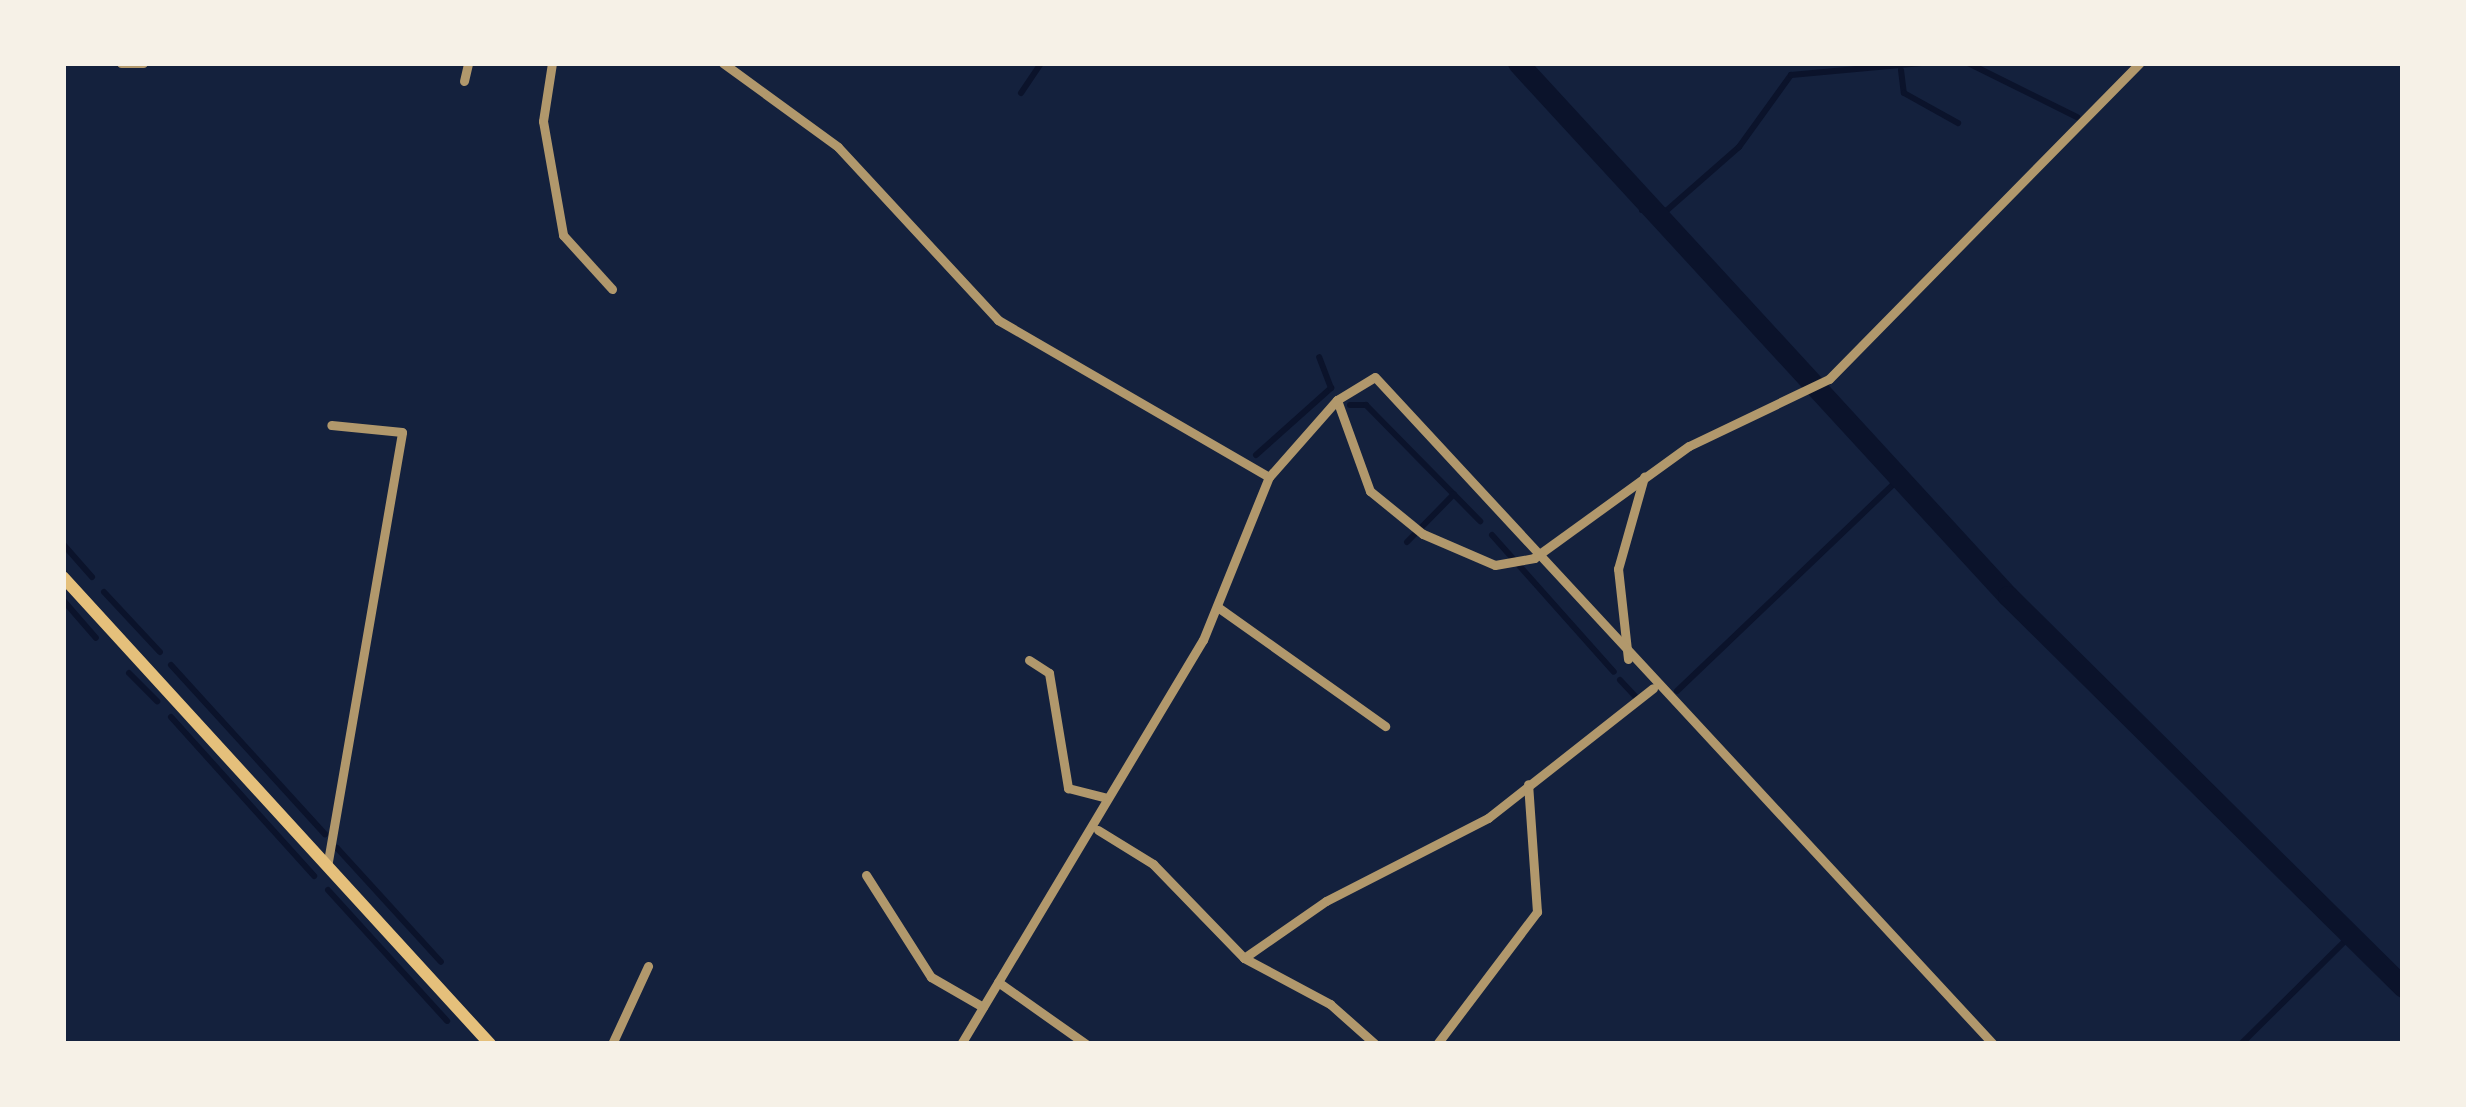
<!DOCTYPE html>
<html>
<head>
<meta charset="utf-8">
<style>
  body { margin:0 }
  #map { position:relative; width:2466px; height:1107px; overflow:hidden; background:#14213d; font-family:"Open Sans",sans-serif }
  div>[style] { position:absolute }
  .stream>* { height:6px; margin:-3px; padding:0 3px; transform-origin:3px; border-radius:3px; background:#0b132b }
  .canal>* { height:21px; margin:-10.5px; padding:0 10.5px; transform-origin:10.5px; border-radius:10.5px; background:#0b132b }
  .minor>* { height:9px; margin:-4.5px; padding:0 4.5px; transform-origin:4.5px; border-radius:4.5px; background:#b1986c }
  .secondary>* { height:12px; margin:-6px; padding:0 6px; transform-origin:6px; border-radius:6px; background:#e5c07b }
  span { translate:-50% -50%; white-space:nowrap; text-align:center; line-height:1.15; -webkit-text-stroke:10px #f6f1e7; paint-order:stroke }
  .frame { position:absolute; inset:0; border:66px solid #f6f1e7; pointer-events:none }
</style>
</head>
<body>
<div id="map">
  <div class="stream">
    <i style="left:1498px;top:63px;width:12px"></i>
    <i style="left:1968px;top:63px;width:122px;rotate:26.4deg"></i>
    <i style="left:1901px;top:70px;width:23px;rotate:83deg"></i>
    <i style="left:1904px;top:93px;width:62px;rotate:29.1deg"></i>
    <i style="left:1021px;top:93px;width:36px;rotate:-56deg"></i>
    <i style="left:1642px;top:210px;width:24px;rotate:2deg"></i>
    <i style="left:1666px;top:211px;width:97px;rotate:-41.2deg"></i>
    <i style="left:1739px;top:147px;width:89px;rotate:-54.2deg"></i>
    <i style="left:1791px;top:75px;width:134px;rotate:-5.2deg"></i>
    <i style="left:1350px;top:405px;width:16px"></i>
    <i style="left:1366px;top:405px;width:163px;rotate:45.5deg"></i>
    <i style="left:1256px;top:455px;width:101px;rotate:-41.8deg"></i>
    <i style="left:1331px;top:388px;width:33px;rotate:-111deg"></i>
    <i style="left:1492px;top:535px;width:183px;rotate:48.3deg"></i>
    <i style="left:1407px;top:542px;width:67px;rotate:-45.6deg"></i>
    <i style="left:63px;top:544px;width:44px;rotate:48.7deg"></i>
    <i style="left:104px;top:592px;width:82px;rotate:47deg"></i>
    <i style="left:63px;top:600px;width:50px;rotate:49deg"></i>
    <i style="left:171px;top:665px;width:229px;rotate:47.7deg"></i>
    <i style="left:129px;top:673px;width:40px;rotate:45deg"></i>
    <i style="left:1620px;top:680px;width:26px;rotate:47deg"></i>
    <i style="left:1677px;top:691px;width:308px;rotate:-43.7deg"></i>
    <i style="left:171px;top:717px;width:214px;rotate:48deg"></i>
    <i style="left:337px;top:848px;width:154px;rotate:47.6deg"></i>
    <i style="left:328px;top:890px;width:177px;rotate:47.7deg"></i>
    <i style="left:2241px;top:1044px;width:155px;rotate:-44.7deg"></i>
  </div>
  <div class="canal">
    <i style="left:1518px;top:63px;width:724px;rotate:47.41deg"></i>
    <i style="left:2008px;top:596px;width:556px;rotate:44.71deg"></i>
  </div>
  <div class="minor">
    <i style="left:121px;top:63px;width:22px"></i>
    <i style="left:552px;top:63px;width:59px;rotate:98.8deg"></i>
    <i style="left:543px;top:121px;width:116px;rotate:80deg"></i>
    <i style="left:563px;top:235px;width:73px;rotate:47.8deg"></i>
    <i style="left:723px;top:63px;width:142px;rotate:36.1deg"></i>
    <i style="left:838px;top:147px;width:236px;rotate:47.2deg"></i>
    <i style="left:998px;top:320px;width:313px;rotate:30.1deg"></i>
    <i style="left:464px;top:81px;width:18px;rotate:-77deg"></i>
    <i style="left:1337px;top:400px;width:97px;rotate:70.1deg"></i>
    <i style="left:1370px;top:491px;width:68px;rotate:39.1deg"></i>
    <i style="left:1423px;top:534px;width:78px;rotate:23.3deg"></i>
    <i style="left:1495px;top:565px;width:40px;rotate:-10deg"></i>
    <i style="left:1534px;top:558px;width:191px;rotate:-35.9deg"></i>
    <i style="left:1689px;top:446px;width:155px;rotate:-25.6deg"></i>
    <i style="left:1829px;top:379px;width:443px;rotate:-45.5deg"></i>
    <i style="left:1219px;top:608px;width:204px;rotate:35.4deg"></i>
    <i style="left:1628px;top:659px;width:91px;rotate:-96.3deg"></i>
    <i style="left:1618px;top:569px;width:96px;rotate:-74.2deg"></i>
    <i style="left:1029px;top:660px;width:24px;rotate:33deg"></i>
    <i style="left:1049px;top:673px;width:117px;rotate:80.6deg"></i>
    <i style="left:1068px;top:788px;width:40px;rotate:14.4deg"></i>
    <i style="left:1098px;top:830px;width:65px;rotate:31.7deg"></i>
    <i style="left:1153px;top:864px;width:131px;rotate:45.9deg"></i>
    <i style="left:1244px;top:958px;width:98px;rotate:28.1deg"></i>
    <i style="left:1330px;top:1004px;width:60px;rotate:41.6deg"></i>
    <i style="left:327px;top:867px;width:441px;rotate:-80.2deg"></i>
    <i style="left:402px;top:432px;width:71px;rotate:-174.4deg"></i>
    <i style="left:866px;top:875px;width:121px;rotate:57.5deg"></i>
    <i style="left:931px;top:977px;width:60px;rotate:30deg"></i>
    <i style="left:1244px;top:958px;width:100px;rotate:-34.8deg"></i>
    <i style="left:1326px;top:901px;width:182px;rotate:-27.1deg"></i>
    <i style="left:1488px;top:818px;width:210px;rotate:-38.2deg"></i>
    <i style="left:998px;top:982px;width:108px;rotate:35.2deg"></i>
    <i style="left:612px;top:1044px;width:86px;rotate:-65.2deg"></i>
    <i style="left:961px;top:1044px;width:471px;rotate:-59.1deg"></i>
    <i style="left:1203px;top:640px;width:176px;rotate:-68deg"></i>
    <i style="left:1269px;top:477px;width:103px;rotate:-48.6deg"></i>
    <i style="left:1337px;top:400px;width:44px;rotate:-31.2deg"></i>
    <i style="left:1375px;top:377px;width:909px;rotate:47.18deg"></i>
    <i style="left:1437px;top:1044px;width:166px;rotate:-52.9deg"></i>
    <i style="left:1537px;top:912px;width:128px;rotate:-94deg"></i>
  </div>
  <div class="secondary">
    <i style="left:63px;top:577px;width:633px;rotate:47.56deg"></i>
  </div>
  <div class="frame"></div>
</div>
</body>
</html>
